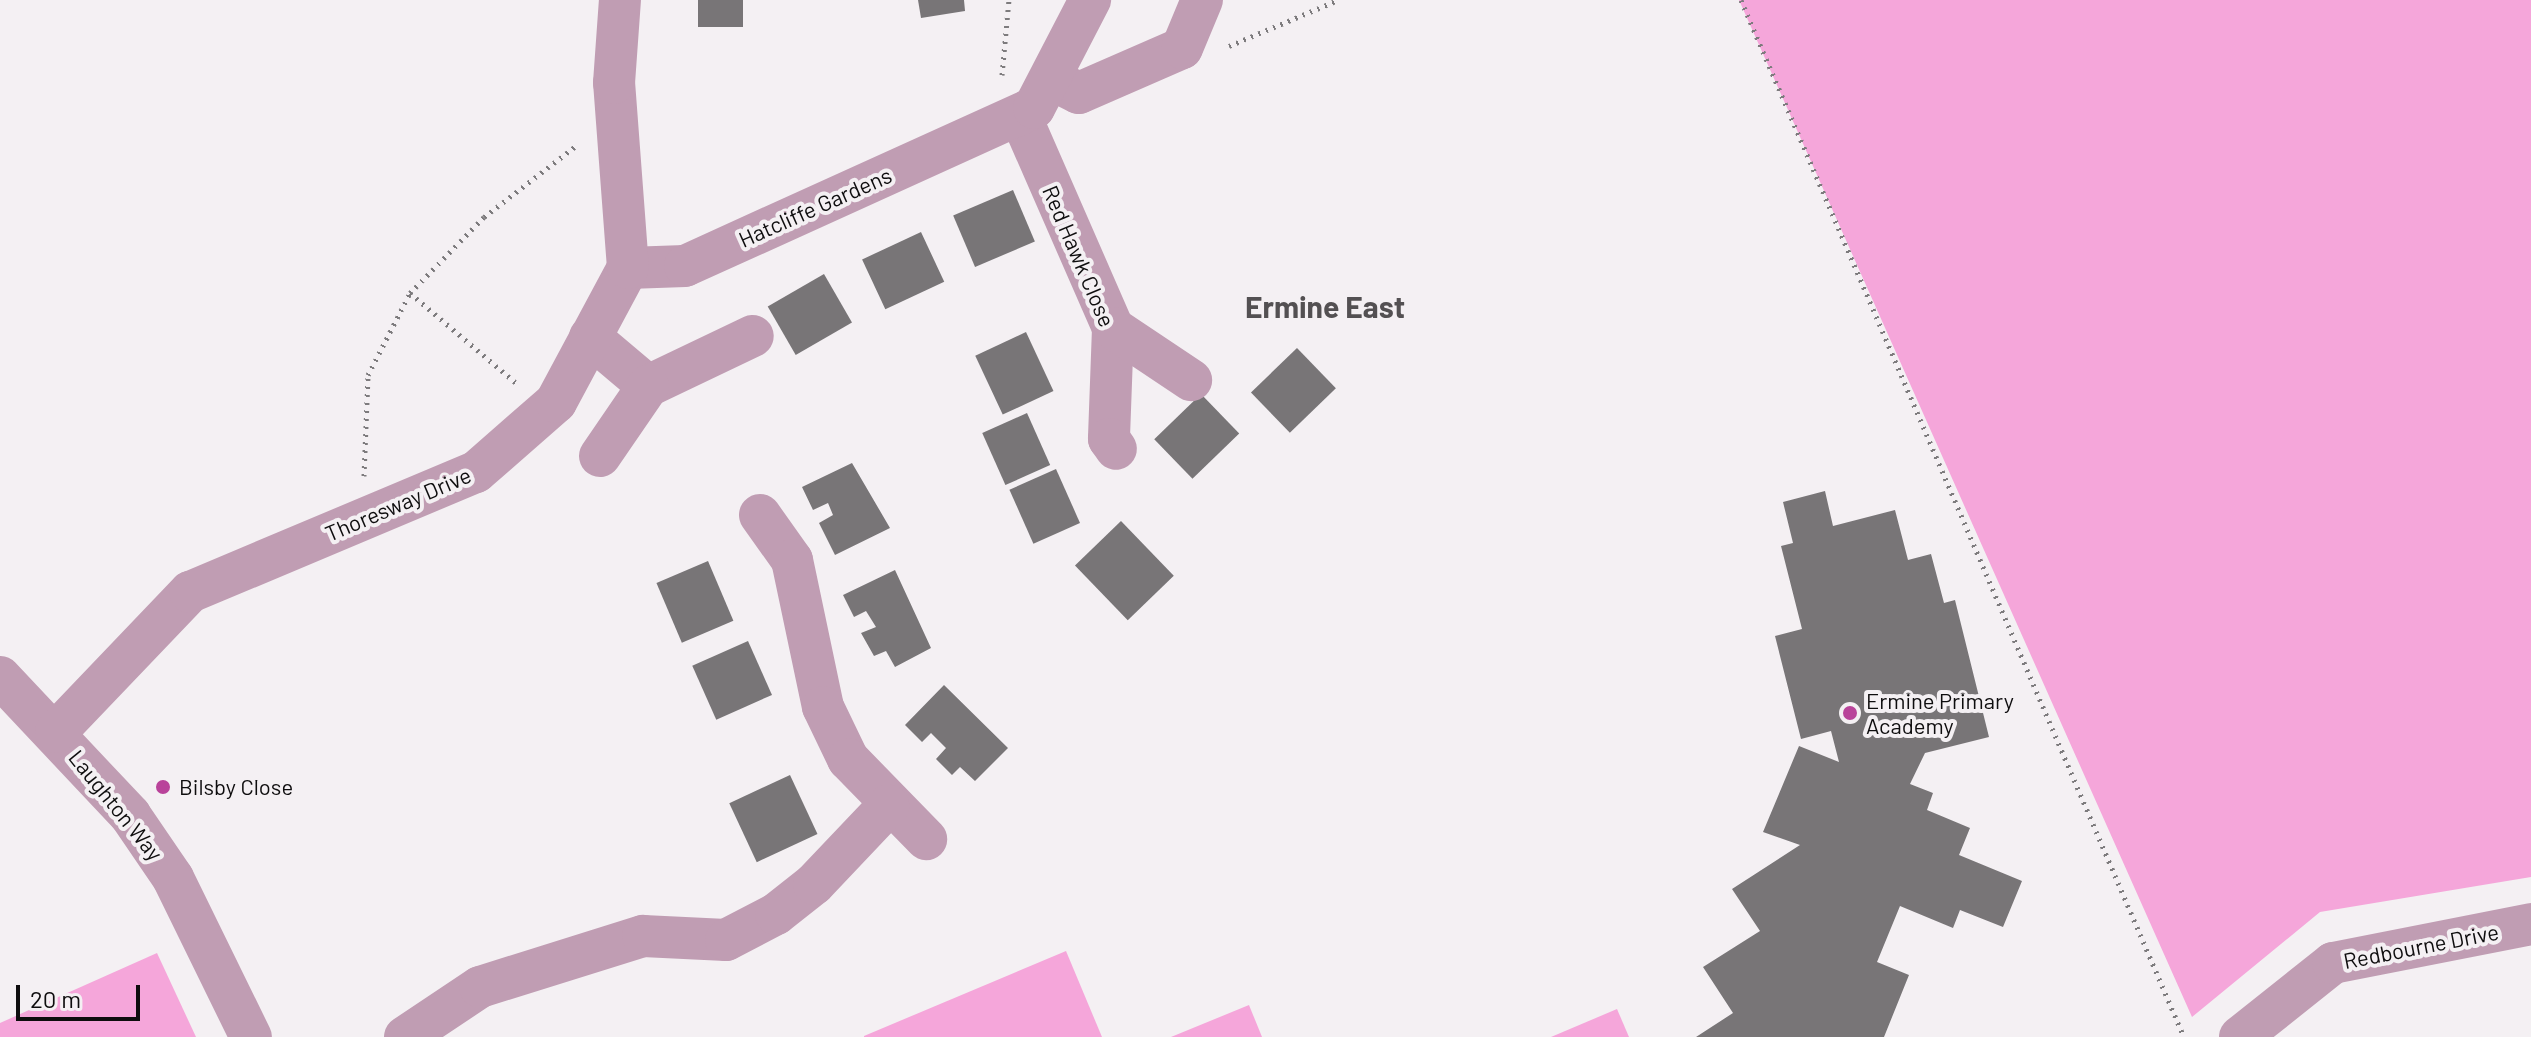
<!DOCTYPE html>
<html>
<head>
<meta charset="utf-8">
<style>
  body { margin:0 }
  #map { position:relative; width:2531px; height:1037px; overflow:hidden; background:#f4f0f3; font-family:Barlow,sans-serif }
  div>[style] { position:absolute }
  .green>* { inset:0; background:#f5a6da }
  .building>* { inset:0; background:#787577; transform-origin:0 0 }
  .path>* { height:5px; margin-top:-2.5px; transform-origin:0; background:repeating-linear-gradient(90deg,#7d7b7d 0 2px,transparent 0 8px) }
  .street>* { height:42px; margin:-21px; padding:0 21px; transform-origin:21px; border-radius:21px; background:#c09db3 }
  .dots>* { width:22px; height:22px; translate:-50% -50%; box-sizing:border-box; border:4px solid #f4f0f3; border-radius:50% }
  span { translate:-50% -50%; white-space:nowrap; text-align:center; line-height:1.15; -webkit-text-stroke:8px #f4f0f3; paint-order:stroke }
  .street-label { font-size:22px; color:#0e0d0e }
  .poi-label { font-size:22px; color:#0e0d0e }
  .left { translate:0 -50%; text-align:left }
  .district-label { font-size:30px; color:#535052; font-weight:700 }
  .scale { position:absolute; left:16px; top:985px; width:124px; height:36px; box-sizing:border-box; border:4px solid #0e0d0e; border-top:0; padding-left:10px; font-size:24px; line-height:28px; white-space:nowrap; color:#0e0d0e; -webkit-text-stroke:6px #f4f0f3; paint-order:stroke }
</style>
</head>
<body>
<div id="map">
  <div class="green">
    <i style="clip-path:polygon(1739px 0,2531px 0,2531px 877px,2320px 912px,2192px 1017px)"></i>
    <i style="clip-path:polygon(1066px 951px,1102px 1037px,864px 1037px,864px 1036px)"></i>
    <i style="clip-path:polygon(157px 953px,196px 1037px,0 1037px,0 1023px)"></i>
    <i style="clip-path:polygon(1249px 1005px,1262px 1037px,1171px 1037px)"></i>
    <i style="clip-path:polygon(1617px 1009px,1629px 1037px,1551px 1037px)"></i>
  </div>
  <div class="building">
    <i style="left:698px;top:0;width:45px;height:27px"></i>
    <i style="clip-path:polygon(918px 0,964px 0,965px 11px,921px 18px)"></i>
    <i style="left:1013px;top:190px;width:56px;height:65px;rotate:67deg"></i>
    <i style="left:921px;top:232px;width:55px;height:65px;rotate:65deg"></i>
    <i style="left:824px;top:274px;width:56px;height:65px;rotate:60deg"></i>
    <i style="left:1026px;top:332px;width:65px;height:56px;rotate:65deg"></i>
    <i style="left:1297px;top:348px;width:56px;height:64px;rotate:46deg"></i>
    <i style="left:1201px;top:394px;width:55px;height:65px;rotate:46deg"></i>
    <i style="left:1027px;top:413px;width:57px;height:49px;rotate:66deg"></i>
    <i style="clip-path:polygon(852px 463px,890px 528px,835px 555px,819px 523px,833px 515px,828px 503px,813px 510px,802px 487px)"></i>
    <i style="left:1056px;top:469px;width:59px;height:51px;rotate:66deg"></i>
    <i style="clip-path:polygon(1825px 491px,1833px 526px,1895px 510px,1908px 560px,1931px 554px,1944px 603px,1955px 600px,1989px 737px,1925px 753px,1910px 784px,1933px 793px,1927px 810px,1970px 828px,1959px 855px,2022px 881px,2003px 927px,1960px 910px,1953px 928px,1900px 906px,1877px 962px,1909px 975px,1884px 1037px,1696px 1037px,1733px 1013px,1703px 967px,1760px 931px,1732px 889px,1800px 845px,1763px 832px,1799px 746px,1839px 762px,1831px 731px,1801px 739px,1775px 636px,1802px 629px,1781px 546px,1793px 543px,1783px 502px)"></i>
    <i style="left:1121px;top:521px;width:76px;height:64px;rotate:46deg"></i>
    <i style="left:708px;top:561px;width:65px;height:56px;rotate:67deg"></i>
    <i style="clip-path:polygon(895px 570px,931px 648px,895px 667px,886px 651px,874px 656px,861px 633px,876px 627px,866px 611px,854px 617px,843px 595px)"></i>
    <i style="left:748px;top:641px;width:59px;height:61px;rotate:66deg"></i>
    <i style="clip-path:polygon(944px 685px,1008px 748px,975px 781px,960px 767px,952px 775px,936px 759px,946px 748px,931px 733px,922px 742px,905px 725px)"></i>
    <i style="left:790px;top:775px;width:65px;height:67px;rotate:65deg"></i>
  </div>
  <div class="path">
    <i style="left:1741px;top:0;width:1128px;rotate:66.87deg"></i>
    <i style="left:1229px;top:46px;width:118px;rotate:-22.9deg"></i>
    <i style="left:1002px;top:75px;width:75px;rotate:-84.7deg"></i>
    <i style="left:410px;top:293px;width:139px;rotate:40.3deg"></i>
    <i style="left:364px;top:476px;width:101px;rotate:-87.7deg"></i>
    <i style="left:368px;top:375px;width:92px;rotate:-62.9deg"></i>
    <i style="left:410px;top:293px;width:106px;rotate:-45.8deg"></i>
    <i style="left:484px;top:217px;width:118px;rotate:-37.7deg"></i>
  </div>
  <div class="street">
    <i style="left:1051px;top:79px;width:31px;rotate:27deg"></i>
    <i style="left:1079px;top:93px;width:112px;rotate:-23.6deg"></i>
    <i style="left:1182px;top:48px;width:52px;rotate:-67.4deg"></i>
    <i style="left:1020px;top:115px;width:232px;rotate:66.4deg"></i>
    <i style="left:1113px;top:328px;width:111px;rotate:92.1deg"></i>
    <i style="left:1109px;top:439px;width:12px;rotate:55deg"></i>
    <i style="left:628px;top:268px;width:57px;rotate:-2deg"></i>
    <i style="left:685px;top:266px;width:383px;rotate:-24.4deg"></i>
    <i style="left:1034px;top:108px;width:122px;rotate:-62.6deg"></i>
    <i style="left:1113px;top:328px;width:94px;rotate:33.7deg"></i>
    <i style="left:590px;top:337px;width:76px;rotate:40.2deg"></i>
    <i style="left:648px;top:386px;width:116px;rotate:-25.5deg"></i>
    <i style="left:600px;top:456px;width:85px;rotate:-55.6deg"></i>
    <i style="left:760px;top:515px;width:55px;rotate:54.6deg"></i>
    <i style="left:792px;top:560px;width:150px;rotate:78.1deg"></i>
    <i style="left:823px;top:707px;width:58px;rotate:64.3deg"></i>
    <i style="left:848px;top:759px;width:112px;rotate:45.7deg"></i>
    <i style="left:0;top:677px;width:190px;rotate:46.7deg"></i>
    <i style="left:130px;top:815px;width:76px;rotate:55.7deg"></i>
    <i style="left:173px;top:878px;width:177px;rotate:63.9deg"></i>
    <i style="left:56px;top:732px;width:194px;rotate:-46.3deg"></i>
    <i style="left:190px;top:592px;width:310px;rotate:-22.8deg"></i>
    <i style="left:476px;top:472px;width:106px;rotate:-41.2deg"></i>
    <i style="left:556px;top:402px;width:152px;rotate:-61.8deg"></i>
    <i style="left:628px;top:268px;width:186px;rotate:-94.3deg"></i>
    <i style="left:614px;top:83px;width:83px;rotate:-85.9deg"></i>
    <i style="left:405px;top:1037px;width:90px;rotate:-33.7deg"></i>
    <i style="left:480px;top:987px;width:171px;rotate:-17.4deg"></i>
    <i style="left:643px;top:936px;width:83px;rotate:2.8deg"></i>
    <i style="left:726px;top:940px;width:56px;rotate:-27.5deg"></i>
    <i style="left:776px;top:914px;width:48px;rotate:-38.3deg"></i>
    <i style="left:814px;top:884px;width:108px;rotate:-46.5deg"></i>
    <i style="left:2240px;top:1037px;width:119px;rotate:-38.5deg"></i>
    <i style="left:2333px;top:963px;width:202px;rotate:-11.1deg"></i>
  </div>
  <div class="dots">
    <i style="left:1850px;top:713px;background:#b9439a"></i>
    <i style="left:163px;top:787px;background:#b9439a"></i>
  </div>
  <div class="street-label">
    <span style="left:815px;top:207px;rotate:-24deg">Hatcliffe Gardens</span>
    <span style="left:1079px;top:256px;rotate:67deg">Red Hawk Close</span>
    <span style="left:398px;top:504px;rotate:-23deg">Thoresway Drive</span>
    <span style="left:116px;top:805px;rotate:51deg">Laughton Way</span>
    <span style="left:2421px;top:946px;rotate:-11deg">Redbourne Drive</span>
  </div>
  <div class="poi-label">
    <span class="left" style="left:1866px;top:713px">Ermine Primary<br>Academy</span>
    <span class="left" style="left:179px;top:787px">Bilsby Close</span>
  </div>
  <div class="district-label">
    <span style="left:1325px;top:306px">Ermine East</span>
  </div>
  <div class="scale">20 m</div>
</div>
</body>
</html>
